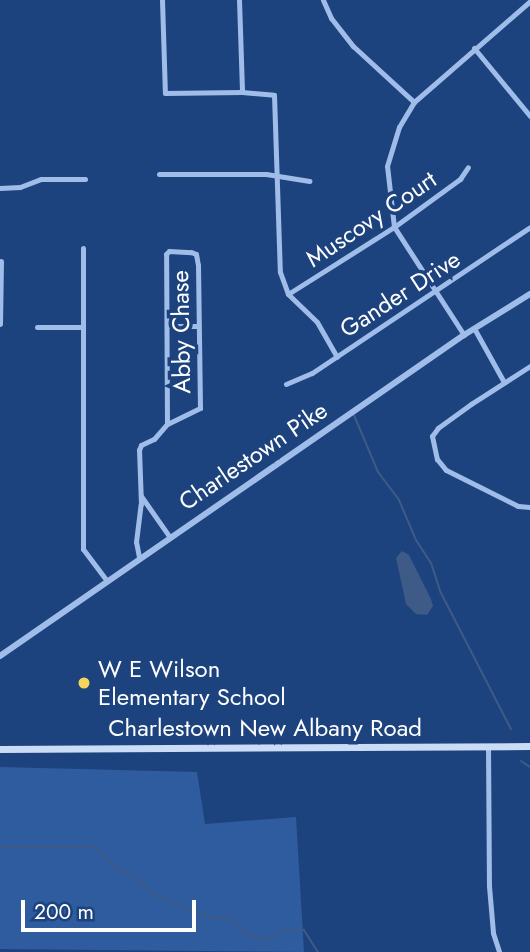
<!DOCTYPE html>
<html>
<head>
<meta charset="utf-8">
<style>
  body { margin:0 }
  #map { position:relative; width:530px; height:952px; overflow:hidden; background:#1d437f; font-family:Jost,sans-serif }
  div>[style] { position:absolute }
  .green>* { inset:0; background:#2f5c9e }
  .water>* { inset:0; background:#3e5a87 }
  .stream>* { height:2px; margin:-1px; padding:0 1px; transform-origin:1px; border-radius:1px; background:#3e5a87 }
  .minor>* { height:5px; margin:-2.5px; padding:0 2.5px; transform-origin:2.5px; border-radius:2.5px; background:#a0bde9 }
  .tertiary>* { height:6px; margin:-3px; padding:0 3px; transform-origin:3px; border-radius:3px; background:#a0bde9 }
  .secondary>* { height:7px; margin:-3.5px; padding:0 3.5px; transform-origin:3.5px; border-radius:3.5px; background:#cbdcf7 }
  .dots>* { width:19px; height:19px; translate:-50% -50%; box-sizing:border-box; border:4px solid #1d437f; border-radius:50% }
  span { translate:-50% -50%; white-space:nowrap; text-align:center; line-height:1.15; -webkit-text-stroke:7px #1d437f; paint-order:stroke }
  .street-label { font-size:24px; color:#fff }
  .poi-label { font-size:24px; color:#fff }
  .left { translate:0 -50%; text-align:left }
  .scale { position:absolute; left:21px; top:900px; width:175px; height:32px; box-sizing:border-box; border:4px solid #fff; border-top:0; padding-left:9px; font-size:21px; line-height:24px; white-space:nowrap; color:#fff; -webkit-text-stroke:5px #1d437f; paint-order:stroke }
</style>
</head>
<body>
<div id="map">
  <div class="green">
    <i style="clip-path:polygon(0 767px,197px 772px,205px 824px,296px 817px,304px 952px,0 949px)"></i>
  </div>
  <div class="water">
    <i style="clip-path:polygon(402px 551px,409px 555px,431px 599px,433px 606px,427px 615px,416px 614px,406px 604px,396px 558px)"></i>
  </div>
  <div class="stream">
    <i style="left:354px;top:415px;width:62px;rotate:67.2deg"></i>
    <i style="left:378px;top:472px;width:35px;rotate:53deg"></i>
    <i style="left:399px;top:500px;width:43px;rotate:67deg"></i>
    <i style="left:416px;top:540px;width:27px;rotate:57deg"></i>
    <i style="left:431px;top:563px;width:32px;rotate:72deg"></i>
    <i style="left:441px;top:593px;width:153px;rotate:62.8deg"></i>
    <i style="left:521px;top:761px;width:11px;rotate:34deg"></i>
    <i style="left:0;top:847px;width:94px"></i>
    <i style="left:94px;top:847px;width:37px;rotate:43deg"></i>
    <i style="left:121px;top:872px;width:15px;rotate:20deg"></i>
    <i style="left:135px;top:877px;width:30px;rotate:41deg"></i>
    <i style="left:158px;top:897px;width:58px;rotate:21.3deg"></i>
    <i style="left:212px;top:918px;width:17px;rotate:-3deg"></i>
    <i style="left:229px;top:917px;width:23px;rotate:45deg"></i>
    <i style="left:245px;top:933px;width:22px;rotate:18deg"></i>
    <i style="left:266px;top:940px;width:18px;rotate:-29deg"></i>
    <i style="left:282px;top:931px;width:22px;rotate:-3deg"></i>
    <i style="left:304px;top:930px;width:26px;rotate:58deg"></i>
  </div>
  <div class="minor">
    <i style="left:162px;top:0;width:93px;rotate:88.2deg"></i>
    <i style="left:165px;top:93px;width:77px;rotate:-0.7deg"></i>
    <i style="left:242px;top:92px;width:32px;rotate:5deg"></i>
    <i style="left:274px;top:95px;width:177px;rotate:88.1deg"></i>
    <i style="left:280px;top:272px;width:23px;rotate:70deg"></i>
    <i style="left:288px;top:294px;width:40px;rotate:44deg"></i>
    <i style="left:317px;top:322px;width:40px;rotate:60.3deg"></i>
    <i style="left:239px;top:0;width:92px;rotate:88.1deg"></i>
    <i style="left:323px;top:0;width:20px;rotate:66deg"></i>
    <i style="left:331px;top:18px;width:36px;rotate:52deg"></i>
    <i style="left:353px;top:46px;width:83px;rotate:42.6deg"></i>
    <i style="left:474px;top:48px;width:88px;rotate:50.5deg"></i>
    <i style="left:159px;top:174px;width:107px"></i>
    <i style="left:266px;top:174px;width:44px;rotate:9.2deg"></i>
    <i style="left:0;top:188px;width:20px;rotate:-3deg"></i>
    <i style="left:20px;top:187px;width:22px;rotate:-21deg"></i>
    <i style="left:41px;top:179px;width:44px"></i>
    <i style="left:83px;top:248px;width:301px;rotate:90deg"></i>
    <i style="left:83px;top:549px;width:40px;rotate:53deg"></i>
    <i style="left:288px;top:294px;width:125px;rotate:-32.3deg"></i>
    <i style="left:394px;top:227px;width:82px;rotate:-36deg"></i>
    <i style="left:460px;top:179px;width:14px;rotate:-56deg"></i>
    <i style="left:0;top:324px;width:63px;rotate:-89.1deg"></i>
    <i style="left:167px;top:326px;width:30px"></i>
    <i style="left:37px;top:327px;width:46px"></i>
    <i style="left:475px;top:330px;width:60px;rotate:60.9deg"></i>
    <i style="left:464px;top:335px;width:129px;rotate:-122.9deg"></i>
    <i style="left:394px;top:227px;width:61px;rotate:-96.5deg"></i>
    <i style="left:387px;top:166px;width:41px;rotate:-72.9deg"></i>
    <i style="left:399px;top:127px;width:29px;rotate:-59deg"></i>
    <i style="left:414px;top:102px;width:154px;rotate:-41deg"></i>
    <i style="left:530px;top:366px;width:70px;rotate:147.2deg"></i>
    <i style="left:471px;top:404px;width:41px;rotate:144deg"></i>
    <i style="left:438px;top:428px;width:10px;rotate:127deg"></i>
    <i style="left:432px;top:436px;width:24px;rotate:78deg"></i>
    <i style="left:437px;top:459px;width:14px;rotate:51deg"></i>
    <i style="left:446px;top:470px;width:80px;rotate:26.6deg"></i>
    <i style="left:518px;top:506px;width:12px;rotate:5deg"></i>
    <i style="left:286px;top:384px;width:28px;rotate:-23deg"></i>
    <i style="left:312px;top:373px;width:262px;rotate:-33.8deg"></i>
    <i style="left:141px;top:496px;width:49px;rotate:55deg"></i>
    <i style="left:139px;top:557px;width:15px;rotate:-101deg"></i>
    <i style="left:136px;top:542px;width:38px;rotate:-83deg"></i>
    <i style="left:141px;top:504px;width:54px;rotate:-92.1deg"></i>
    <i style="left:139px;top:450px;width:5px;rotate:-68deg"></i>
    <i style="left:141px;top:445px;width:14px;rotate:-25deg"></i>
    <i style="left:154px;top:439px;width:20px;rotate:-49deg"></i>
    <i style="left:167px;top:424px;width:170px;rotate:-90.3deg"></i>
    <i style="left:166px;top:254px;width:4px;rotate:-45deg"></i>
    <i style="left:169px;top:251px;width:22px;rotate:3deg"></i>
    <i style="left:191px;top:252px;width:5px;rotate:22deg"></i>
    <i style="left:196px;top:254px;width:11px;rotate:80deg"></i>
    <i style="left:198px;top:265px;width:143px;rotate:89.2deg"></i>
    <i style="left:200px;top:408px;width:37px;rotate:154deg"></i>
    <i style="left:488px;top:746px;width:140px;rotate:89.6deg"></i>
    <i style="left:489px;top:886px;width:47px;rotate:85.1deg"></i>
    <i style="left:493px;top:933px;width:20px;rotate:72deg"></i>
  </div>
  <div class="tertiary">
    <i style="left:0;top:656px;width:564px;rotate:-34.68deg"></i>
    <i style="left:464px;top:335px;width:78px;rotate:-31.8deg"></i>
  </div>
  <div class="secondary">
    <i style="left:0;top:749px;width:530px;rotate:-0.32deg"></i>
  </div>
  <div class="dots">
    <i style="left:84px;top:683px;background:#f9d45d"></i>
  </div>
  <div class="street-label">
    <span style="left:371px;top:219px;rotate:-34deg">Muscovy Court</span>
    <span style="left:400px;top:294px;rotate:-33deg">Gander Drive</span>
    <span style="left:181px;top:332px;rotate:-91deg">Abby Chase</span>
    <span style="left:253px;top:456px;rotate:-34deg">Charlestown Pike</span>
    <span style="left:265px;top:728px">Charlestown New Albany Road</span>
  </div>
  <div class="poi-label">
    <span class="left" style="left:98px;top:683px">W E Wilson<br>Elementary School</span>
  </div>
  <div class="scale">200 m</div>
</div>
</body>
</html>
